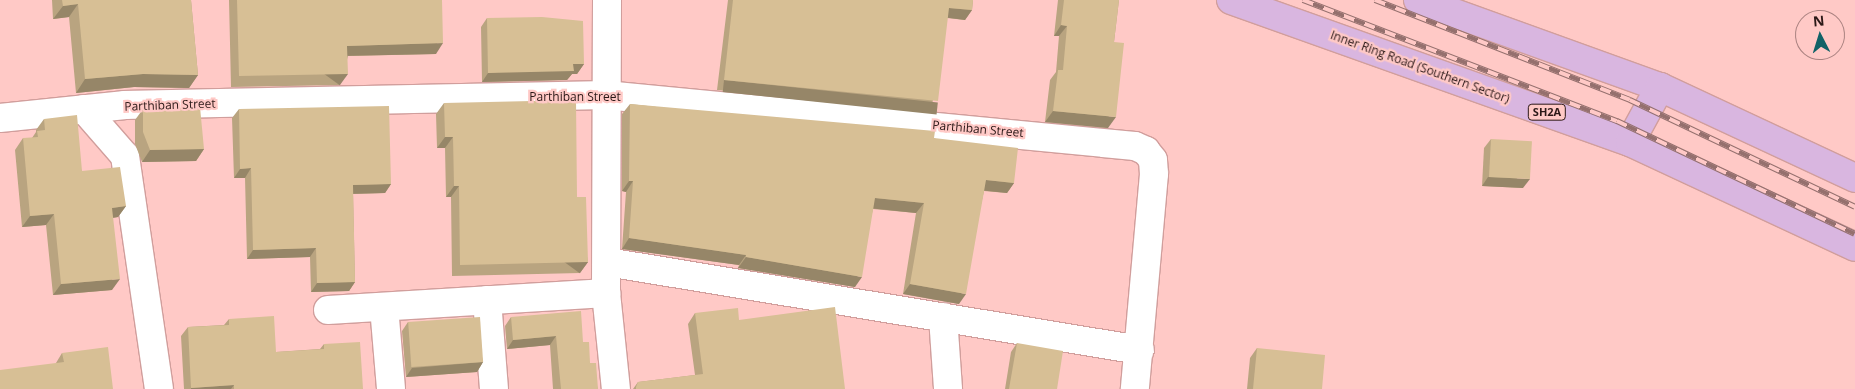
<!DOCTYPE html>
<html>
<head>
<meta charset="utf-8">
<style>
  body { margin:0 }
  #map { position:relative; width:1855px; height:389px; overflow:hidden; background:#ffc9c6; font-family:"Open Sans",sans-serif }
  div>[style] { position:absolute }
  .roads { filter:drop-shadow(1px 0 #d19e9c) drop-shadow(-1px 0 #d19e9c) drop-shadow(0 1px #d19e9c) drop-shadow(0 -1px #d19e9c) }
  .street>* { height:28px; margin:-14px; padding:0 14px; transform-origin:14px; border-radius:14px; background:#fff }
  .primary>* { height:28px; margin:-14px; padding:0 14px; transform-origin:14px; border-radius:14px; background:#d9b6e0 }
  .rail>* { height:5.5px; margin-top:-2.75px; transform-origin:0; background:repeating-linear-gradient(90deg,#ffc9c6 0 11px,#95706e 0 22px); box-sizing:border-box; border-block:1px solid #95706e }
  .wall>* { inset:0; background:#b9a480 }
  .shaded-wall>* { inset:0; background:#968668; transform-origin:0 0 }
  .building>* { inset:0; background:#d7bf95; transform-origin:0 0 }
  span { translate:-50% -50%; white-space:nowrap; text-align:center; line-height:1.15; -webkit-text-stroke:4.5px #ffc9c6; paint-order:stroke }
  .shield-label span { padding:1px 4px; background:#ffc9c6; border:1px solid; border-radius:4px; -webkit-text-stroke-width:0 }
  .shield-label { font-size:11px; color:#2b1817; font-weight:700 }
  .street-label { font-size:12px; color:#2b1817 }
  .north { position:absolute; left:1795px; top:10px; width:50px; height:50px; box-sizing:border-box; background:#ffc9c6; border:1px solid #aa8280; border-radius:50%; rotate:355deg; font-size:14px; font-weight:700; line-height:20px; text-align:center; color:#2b1817 }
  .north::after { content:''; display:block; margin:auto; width:18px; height:22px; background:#116267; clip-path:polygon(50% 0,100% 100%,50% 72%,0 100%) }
</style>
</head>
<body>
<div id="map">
  <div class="roads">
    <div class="street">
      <i style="left:607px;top:0;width:293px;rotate:90.2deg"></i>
      <i style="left:606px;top:293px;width:97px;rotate:84.1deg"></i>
      <i style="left:84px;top:109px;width:62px;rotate:48.9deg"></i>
      <i style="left:125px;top:156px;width:235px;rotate:81.7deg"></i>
      <i style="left:0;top:118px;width:126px;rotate:-5.9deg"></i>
      <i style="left:125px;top:105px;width:480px;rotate:-1.2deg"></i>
      <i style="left:605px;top:95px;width:532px;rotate:5.5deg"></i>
      <i style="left:1135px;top:146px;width:12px;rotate:24deg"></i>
      <i style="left:1146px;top:151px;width:11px;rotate:52deg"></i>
      <i style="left:1153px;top:160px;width:14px;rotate:86deg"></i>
      <i style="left:1154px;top:174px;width:216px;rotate:95.1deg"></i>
      <i style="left:607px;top:262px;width:540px;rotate:9.38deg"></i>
      <i style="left:487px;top:300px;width:89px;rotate:85.5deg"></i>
      <i style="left:384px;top:307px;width:82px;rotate:85.1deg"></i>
      <i style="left:328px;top:310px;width:279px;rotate:-3.5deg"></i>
      <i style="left:943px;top:317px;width:72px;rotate:86deg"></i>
    </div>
    <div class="primary">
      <i style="left:1231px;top:0;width:424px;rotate:19.6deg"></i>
      <i style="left:1630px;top:142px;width:248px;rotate:25deg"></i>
      <i style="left:1418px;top:0;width:257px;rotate:19.8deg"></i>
      <i style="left:1660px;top:87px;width:215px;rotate:25deg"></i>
      <i style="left:1630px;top:142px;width:63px;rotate:-61.4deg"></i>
    </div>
  </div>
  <div class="rail">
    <i style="left:1303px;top:0;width:337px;rotate:21.1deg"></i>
    <i style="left:1617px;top:121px;width:263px;rotate:25.4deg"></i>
    <i style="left:1375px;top:0;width:274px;rotate:21.4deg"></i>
    <i style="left:1630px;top:100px;width:249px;rotate:25.4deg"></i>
  </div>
  <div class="wall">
    <i style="clip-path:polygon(52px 0,191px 0,198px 75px,189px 88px,134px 87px,76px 93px,69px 17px,53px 19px)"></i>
    <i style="clip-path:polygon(229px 0,442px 0,436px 54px,348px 56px,340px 85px,231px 87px)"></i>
    <i style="clip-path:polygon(728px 0,973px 0,972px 10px,965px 20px,947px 18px,931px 111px,717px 90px)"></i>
    <i style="clip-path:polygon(1058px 0,1119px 0,1114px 42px,1108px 128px,1045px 122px,1050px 80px,1056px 72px,1059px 36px,1054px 36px)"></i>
    <i style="clip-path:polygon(487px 18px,584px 64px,577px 74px,572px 74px,567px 80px,482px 82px,481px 27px)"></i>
    <i style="clip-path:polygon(444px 103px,577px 197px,588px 262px,580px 273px,452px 276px,451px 197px,446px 197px,445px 148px,437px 148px,436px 114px)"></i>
    <i style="clip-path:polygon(630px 104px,934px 138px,1014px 183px,1007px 193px,984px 191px,959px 304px,903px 294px,916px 213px,873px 209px,855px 287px,738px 268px,739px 265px,622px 249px,626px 192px,622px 191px,622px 114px)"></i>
    <i style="clip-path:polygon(143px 109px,204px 149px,196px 161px,142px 162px,135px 144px,135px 120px)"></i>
    <i style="clip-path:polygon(239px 109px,391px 184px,385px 193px,353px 194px,355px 282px,349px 291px,311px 292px,310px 257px,247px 259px,245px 178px,234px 178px,232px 118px)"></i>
    <i style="clip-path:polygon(44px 119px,82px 171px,126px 206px,118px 217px,113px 218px,112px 290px,53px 295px,46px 225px,22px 227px,15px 150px,23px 138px,32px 138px,36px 132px,36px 130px)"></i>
    <i style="clip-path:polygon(1491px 139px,1523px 188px,1482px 186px,1484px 148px)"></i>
    <i style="clip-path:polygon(695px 313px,739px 320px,845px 389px,633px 389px,638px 382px,695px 375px,688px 324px)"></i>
    <i style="clip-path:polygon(511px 317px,583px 342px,598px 389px,553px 389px,550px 345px,507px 349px,505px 326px)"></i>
    <i style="clip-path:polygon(229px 319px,276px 352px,320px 349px,324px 344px,363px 389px,184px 389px,181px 336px,188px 327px,224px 325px)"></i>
    <i style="clip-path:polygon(408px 322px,483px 362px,477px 372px,406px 377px,402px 331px)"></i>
    <i style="clip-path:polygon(1017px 343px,1057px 389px,1005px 389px,1011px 352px)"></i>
    <i style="clip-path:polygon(1257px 348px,1322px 389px,1247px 389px,1250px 358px)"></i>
    <i style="clip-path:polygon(62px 353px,113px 389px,56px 363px)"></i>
  </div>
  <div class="shaded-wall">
    <i style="clip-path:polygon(78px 4px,69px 17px,53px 19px,63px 6px)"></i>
    <i style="clip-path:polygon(949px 8px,972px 10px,965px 20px,942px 17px)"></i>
    <i style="clip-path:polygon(1061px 25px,1067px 26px,1059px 36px,1054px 36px)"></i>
    <i style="clip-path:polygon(443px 43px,436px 54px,340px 56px,347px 46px)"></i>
    <i style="clip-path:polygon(573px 64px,584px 64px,577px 74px,572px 74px,567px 80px,482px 82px,488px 73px)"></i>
    <i style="clip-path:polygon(143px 74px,198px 75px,189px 88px,134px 87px,76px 93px,85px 79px)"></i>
    <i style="left:348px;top:74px;width:14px;height:109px;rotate:126deg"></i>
    <i style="left:724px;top:80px;width:215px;height:12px;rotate:6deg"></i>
    <i style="clip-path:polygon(1053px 111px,1116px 117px,1108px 128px,1045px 122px)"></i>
    <i style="clip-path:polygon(445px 137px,453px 137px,445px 148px,437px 148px)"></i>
    <i style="clip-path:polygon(204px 149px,196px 161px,142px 162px,150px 150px)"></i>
    <i style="clip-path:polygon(251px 168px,245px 178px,234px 178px,240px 169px)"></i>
    <i style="clip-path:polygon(1488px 177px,1530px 179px,1523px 188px,1482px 186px)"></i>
    <i style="clip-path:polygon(986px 180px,1014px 183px,1007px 193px,978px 190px)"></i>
    <i style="clip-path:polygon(629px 181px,633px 181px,626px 192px,622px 191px)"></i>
    <i style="clip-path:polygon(391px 184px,385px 193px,346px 194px,353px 185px)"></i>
    <i style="clip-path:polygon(454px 186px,459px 186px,451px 197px,446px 197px)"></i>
    <i style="clip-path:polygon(875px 198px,924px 203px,916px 213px,868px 208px)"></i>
    <i style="clip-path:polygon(126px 206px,118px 217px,104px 219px,112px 208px)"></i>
    <i style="clip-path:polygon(54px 214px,46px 225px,22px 227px,30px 216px)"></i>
    <i style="clip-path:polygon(629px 238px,746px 255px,739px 265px,622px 249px)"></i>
    <i style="clip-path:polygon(316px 248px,310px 257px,247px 259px,253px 250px)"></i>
    <i style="clip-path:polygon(746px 257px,862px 277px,855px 287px,738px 268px)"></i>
    <i style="left:588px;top:262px;width:14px;height:128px;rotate:126deg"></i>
    <i style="clip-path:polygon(120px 279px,112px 290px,53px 295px,61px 284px)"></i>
    <i style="clip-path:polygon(355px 282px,349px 291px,311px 292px,317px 283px)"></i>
    <i style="clip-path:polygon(910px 284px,966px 294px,959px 304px,903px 294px)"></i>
    <i style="clip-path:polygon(556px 336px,550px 345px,507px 349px,513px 340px)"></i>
    <i style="clip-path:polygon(483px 362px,477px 372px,406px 377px,412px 368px)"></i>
    <i style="clip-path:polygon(234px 385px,231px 389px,191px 389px,191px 388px)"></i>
  </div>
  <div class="building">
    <i style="clip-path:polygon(62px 0,191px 0,198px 75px,143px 74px,85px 79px,78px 4px,63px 6px)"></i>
    <i style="clip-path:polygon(237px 0,442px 0,443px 43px,347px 46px,348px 74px,239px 76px)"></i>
    <i style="clip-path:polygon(733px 0,973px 0,972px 10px,949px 8px,938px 101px,724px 80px)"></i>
    <i style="clip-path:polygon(1064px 0,1119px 0,1114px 42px,1124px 43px,1116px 117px,1053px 111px,1058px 70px,1063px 70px,1067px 26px,1061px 25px)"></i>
    <i style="clip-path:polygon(542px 17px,583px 21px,584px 64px,573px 64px,574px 71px,488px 73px,487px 18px)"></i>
    <i style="clip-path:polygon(576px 100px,577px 197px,586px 197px,588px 262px,460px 265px,459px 186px,454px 186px,453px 137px,445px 137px,444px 103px)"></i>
    <i style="clip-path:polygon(630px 104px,935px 131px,934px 138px,1018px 148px,1014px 183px,986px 180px,966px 294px,910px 284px,924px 203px,875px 198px,862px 277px,746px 257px,746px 255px,629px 238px,633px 181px,629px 181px)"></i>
    <i style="clip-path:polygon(389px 106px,391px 184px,353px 185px,355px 282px,317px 283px,316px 248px,253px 250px,251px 168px,240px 169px,239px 109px)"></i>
    <i style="clip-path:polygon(200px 107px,204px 149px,150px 150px,143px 132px,143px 109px)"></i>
    <i style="clip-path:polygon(77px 115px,82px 171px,120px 167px,126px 206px,112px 208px,120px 279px,61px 284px,54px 214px,30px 216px,23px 138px,38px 137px,37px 131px,45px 130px,44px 119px)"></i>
    <i style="left:1491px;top:139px;width:41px;height:38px;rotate:3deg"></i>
    <i style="clip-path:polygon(835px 307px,845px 389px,636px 389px,636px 387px,638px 382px,703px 374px,695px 313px,738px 308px,739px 320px)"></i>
    <i style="clip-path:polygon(581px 311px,583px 342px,589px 342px,590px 363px,596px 363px,598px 389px,561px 389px,556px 336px,513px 340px,511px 317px)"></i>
    <i style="clip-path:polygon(274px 316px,276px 352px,324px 349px,324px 344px,360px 342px,363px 389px,234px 389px,234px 385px,191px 388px,188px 327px,229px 325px,229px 319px)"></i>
    <i style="left:480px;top:317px;width:45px;height:72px;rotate:86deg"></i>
    <i style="clip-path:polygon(1017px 343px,1063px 351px,1057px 389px,1009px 389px)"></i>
    <i style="clip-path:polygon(108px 347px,113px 389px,0 389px,0 370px,64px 362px,62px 353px)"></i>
    <i style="clip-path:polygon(1257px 348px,1325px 355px,1322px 389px,1253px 389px)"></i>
  </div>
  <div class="shield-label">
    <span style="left:1547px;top:112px">SH2A</span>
  </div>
  <div class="street-label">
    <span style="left:1420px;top:67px;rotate:20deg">Inner Ring Road (Southern Sector)</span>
    <span style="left:575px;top:97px">Parthiban Street</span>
    <span style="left:170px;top:105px;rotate:-2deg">Parthiban Street</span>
    <span style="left:978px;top:129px;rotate:5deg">Parthiban Street</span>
  </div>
  <div class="north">N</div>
</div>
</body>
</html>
